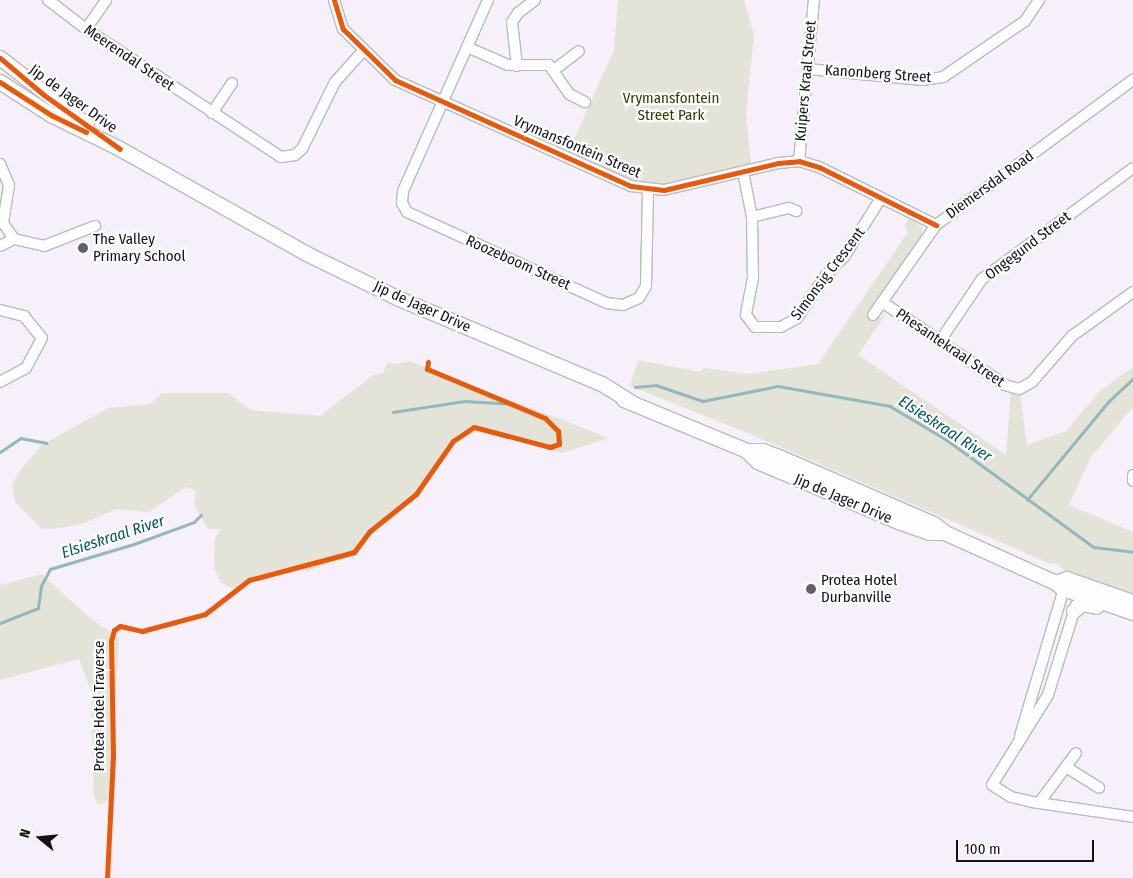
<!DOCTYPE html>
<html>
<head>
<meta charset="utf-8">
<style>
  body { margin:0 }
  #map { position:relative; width:1133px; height:878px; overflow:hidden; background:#f5f0fa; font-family:"Fira Sans Condensed",sans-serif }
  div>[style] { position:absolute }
  .green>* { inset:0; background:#e4e3d8 }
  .stream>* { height:2.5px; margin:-1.25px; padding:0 1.25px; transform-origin:1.25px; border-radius:1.25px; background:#92b7bc }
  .roads { filter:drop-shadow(1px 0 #bcb8c0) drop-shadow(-1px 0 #bcb8c0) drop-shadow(0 1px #bcb8c0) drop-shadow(0 -1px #bcb8c0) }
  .street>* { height:10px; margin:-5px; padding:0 5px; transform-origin:5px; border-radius:5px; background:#fefdfe }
  .secondary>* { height:14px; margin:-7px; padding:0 7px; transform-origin:7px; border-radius:7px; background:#fefdfe }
  .cycleway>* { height:5px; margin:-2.5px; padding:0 2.5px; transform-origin:2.5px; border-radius:2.5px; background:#e8590c }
  .dots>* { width:14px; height:14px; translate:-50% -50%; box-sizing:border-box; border:2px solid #fdfdfd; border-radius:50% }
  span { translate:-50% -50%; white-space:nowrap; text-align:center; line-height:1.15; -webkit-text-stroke:4.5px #fdfdfd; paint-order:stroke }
  .street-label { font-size:15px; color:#141118 }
  .park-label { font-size:15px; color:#393902 }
  .poi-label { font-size:15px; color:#141118 }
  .left { translate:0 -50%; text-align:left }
  .water-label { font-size:16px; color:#02585c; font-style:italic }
  .north { position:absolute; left:15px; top:813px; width:50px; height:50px; -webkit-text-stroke:4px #fdfdfd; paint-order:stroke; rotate:287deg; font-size:14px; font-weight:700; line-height:20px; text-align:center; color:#141118 }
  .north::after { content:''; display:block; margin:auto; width:18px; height:22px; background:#141118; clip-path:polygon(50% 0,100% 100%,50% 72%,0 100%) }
  .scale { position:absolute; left:956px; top:840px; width:138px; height:22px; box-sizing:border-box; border:2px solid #141118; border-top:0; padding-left:6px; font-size:15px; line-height:18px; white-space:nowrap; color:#141118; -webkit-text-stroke:4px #fdfdfd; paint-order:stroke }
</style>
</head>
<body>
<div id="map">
  <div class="green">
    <i style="clip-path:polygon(618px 0,744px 0,754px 35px,746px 114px,751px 164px,662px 186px,633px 182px,568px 153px,614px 50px)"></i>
    <i style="clip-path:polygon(909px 216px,922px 228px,921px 237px,867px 316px,875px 321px,886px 314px,858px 355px,1006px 455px,1011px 392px,1020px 393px,1027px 445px,1066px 431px,1100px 391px,1133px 367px,1133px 407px,1091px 457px,1069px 505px,1133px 532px,1133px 595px,1064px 570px,1056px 563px,1051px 564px,750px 434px,630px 386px,638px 360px,700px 372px,704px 368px,749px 374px,818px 364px,908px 232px,905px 226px)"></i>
    <i style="clip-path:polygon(409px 361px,609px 438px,562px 453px,479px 430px,455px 443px,413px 502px,372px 533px,358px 554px,308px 571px,290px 568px,233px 589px,220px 582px,214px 568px,215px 539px,221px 529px,208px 529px,194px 505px,196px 491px,186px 487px,149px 512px,117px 509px,82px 524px,59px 528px,42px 529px,15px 502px,12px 485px,20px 470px,42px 445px,108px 408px,150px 404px,162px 393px,228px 393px,251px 410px,320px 416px,373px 375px,383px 373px,388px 362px,398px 364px)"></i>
    <i style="clip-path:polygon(42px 574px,90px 618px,119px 638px,109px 799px,98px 805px,94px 796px,91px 690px,79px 659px,0 680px,0 585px)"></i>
  </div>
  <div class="stream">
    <i style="left:635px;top:387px;width:21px;rotate:-5deg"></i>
    <i style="left:656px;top:385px;width:50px;rotate:18.8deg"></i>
    <i style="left:703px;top:401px;width:76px;rotate:-11.3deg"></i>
    <i style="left:778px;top:386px;width:114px;rotate:10.1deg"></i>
    <i style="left:890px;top:406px;width:66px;rotate:30.8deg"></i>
    <i style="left:947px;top:440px;width:182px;rotate:36.1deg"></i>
    <i style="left:1094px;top:547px;width:39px;rotate:7deg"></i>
    <i style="left:393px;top:412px;width:73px;rotate:-8.7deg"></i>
    <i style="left:465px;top:401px;width:48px;rotate:3.6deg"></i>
    <i style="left:0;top:452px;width:25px;rotate:-34deg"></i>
    <i style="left:21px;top:438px;width:26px;rotate:11deg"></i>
    <i style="left:1027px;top:500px;width:127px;rotate:-50.4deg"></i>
    <i style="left:1108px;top:402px;width:34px;rotate:-43deg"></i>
    <i style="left:0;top:623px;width:41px;rotate:-21.5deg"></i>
    <i style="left:38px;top:608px;width:22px;rotate:-82deg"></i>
    <i style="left:41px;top:586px;width:19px;rotate:-62deg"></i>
    <i style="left:50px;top:569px;width:88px;rotate:-16.6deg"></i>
    <i style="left:134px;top:544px;width:64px;rotate:-20.1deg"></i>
    <i style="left:194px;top:522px;width:10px;rotate:-45deg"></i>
  </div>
  <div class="roads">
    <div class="street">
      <i style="left:48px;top:0;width:48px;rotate:37.3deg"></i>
      <i style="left:86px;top:29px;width:233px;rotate:33.3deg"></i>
      <i style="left:281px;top:157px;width:14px;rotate:-8deg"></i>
      <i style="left:295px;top:155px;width:9px;rotate:-41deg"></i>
      <i style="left:302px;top:149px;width:75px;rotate:-63.8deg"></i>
      <i style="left:335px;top:82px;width:42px;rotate:-47.9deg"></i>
      <i style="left:334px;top:0;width:30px;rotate:73deg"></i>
      <i style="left:343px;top:29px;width:73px;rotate:44.4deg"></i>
      <i style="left:395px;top:80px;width:259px;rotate:24.2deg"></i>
      <i style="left:631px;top:186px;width:33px;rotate:7deg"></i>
      <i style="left:664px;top:190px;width:117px;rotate:-13.3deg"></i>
      <i style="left:778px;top:163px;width:21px;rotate:-5deg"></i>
      <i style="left:799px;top:161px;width:21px;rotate:17deg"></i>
      <i style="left:819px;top:167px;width:131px;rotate:26.4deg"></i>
      <i style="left:488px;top:0;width:209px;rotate:114deg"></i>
      <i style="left:403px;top:191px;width:12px;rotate:95deg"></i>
      <i style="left:402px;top:203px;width:10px;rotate:61deg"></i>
      <i style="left:407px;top:212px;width:220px;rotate:24.5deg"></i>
      <i style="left:607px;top:303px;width:16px;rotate:7deg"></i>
      <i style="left:623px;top:305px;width:17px;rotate:-24deg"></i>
      <i style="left:639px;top:298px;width:14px;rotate:-60deg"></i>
      <i style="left:646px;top:286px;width:96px;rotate:-88.8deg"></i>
      <i style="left:86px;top:29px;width:35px;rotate:-55deg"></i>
      <i style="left:467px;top:47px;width:45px;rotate:23.7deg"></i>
      <i style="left:508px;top:65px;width:41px"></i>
      <i style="left:549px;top:65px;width:35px;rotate:55deg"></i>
      <i style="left:569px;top:94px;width:18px;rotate:27deg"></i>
      <i style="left:517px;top:66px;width:44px;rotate:-96.5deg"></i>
      <i style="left:512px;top:22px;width:11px;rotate:-56deg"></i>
      <i style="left:518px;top:13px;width:21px;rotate:-37deg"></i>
      <i style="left:808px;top:69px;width:115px;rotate:5.5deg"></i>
      <i style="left:922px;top:80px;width:21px;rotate:-8deg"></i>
      <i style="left:943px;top:77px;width:99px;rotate:-34.3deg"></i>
      <i style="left:1025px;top:21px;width:25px;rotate:-56deg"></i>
      <i style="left:554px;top:70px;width:31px;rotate:-37deg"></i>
      <i style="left:212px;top:113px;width:36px;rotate:-56deg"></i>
      <i style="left:799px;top:161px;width:162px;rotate:-84.7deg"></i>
      <i style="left:0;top:164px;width:23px;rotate:67deg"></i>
      <i style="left:9px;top:185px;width:38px;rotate:99deg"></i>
      <i style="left:3px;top:223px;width:19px;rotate:55deg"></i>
      <i style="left:14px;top:239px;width:31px;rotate:13deg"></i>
      <i style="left:44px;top:246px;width:55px;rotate:-21.4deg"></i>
      <i style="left:743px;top:172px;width:46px;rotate:78.7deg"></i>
      <i style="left:752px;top:217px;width:61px;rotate:89.1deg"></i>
      <i style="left:753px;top:278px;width:38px;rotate:101deg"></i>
      <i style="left:746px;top:315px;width:15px;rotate:53deg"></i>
      <i style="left:755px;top:327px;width:26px"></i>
      <i style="left:781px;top:327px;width:18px;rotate:-29deg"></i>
      <i style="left:797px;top:318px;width:52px;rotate:-56deg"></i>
      <i style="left:826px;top:275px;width:25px;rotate:-45deg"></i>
      <i style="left:844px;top:257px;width:70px;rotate:-57.9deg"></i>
      <i style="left:752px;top:217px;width:38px;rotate:-14deg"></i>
      <i style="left:789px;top:208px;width:8px;rotate:23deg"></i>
      <i style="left:0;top:246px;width:16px;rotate:-27deg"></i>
      <i style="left:882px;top:302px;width:148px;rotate:34deg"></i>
      <i style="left:1005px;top:385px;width:15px;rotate:16deg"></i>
      <i style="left:1019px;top:389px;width:15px;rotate:-28deg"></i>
      <i style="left:1032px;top:382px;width:61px;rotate:-49deg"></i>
      <i style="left:1072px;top:336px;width:75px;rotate:-35.8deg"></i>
      <i style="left:0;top:310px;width:25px;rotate:14deg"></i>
      <i style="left:24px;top:316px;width:28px;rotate:51deg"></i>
      <i style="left:42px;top:338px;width:34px;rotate:118deg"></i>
      <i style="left:26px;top:368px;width:30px;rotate:152deg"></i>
      <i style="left:873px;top:315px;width:110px;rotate:-55deg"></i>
      <i style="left:936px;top:225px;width:245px;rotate:-36.4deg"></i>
      <i style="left:940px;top:341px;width:75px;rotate:-55.9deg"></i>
      <i style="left:982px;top:279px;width:187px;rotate:-36.3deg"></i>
      <i style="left:1133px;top:475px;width:6px;rotate:90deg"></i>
      <i style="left:1076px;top:605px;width:94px;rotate:107.3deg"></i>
      <i style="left:1048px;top:695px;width:106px;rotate:121.9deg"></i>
      <i style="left:992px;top:785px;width:22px;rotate:32deg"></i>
      <i style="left:1011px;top:797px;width:22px;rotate:13deg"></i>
      <i style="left:1032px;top:802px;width:102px;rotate:8.4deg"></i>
      <i style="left:1020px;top:736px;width:161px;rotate:-73.4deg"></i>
      <i style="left:1066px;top:767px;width:39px;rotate:32deg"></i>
      <i style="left:1039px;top:803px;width:62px;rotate:-53.5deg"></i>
    </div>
    <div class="secondary">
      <i style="left:0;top:58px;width:110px;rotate:37.6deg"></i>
      <i style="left:0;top:82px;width:61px;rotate:32.9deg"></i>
      <i style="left:51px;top:115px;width:77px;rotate:26.2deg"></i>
      <i style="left:120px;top:149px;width:217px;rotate:29.3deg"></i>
      <i style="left:309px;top:255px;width:98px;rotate:26deg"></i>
      <i style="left:397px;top:298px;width:222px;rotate:22.8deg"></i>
      <i style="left:602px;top:384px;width:36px;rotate:32deg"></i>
      <i style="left:624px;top:400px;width:133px;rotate:22.5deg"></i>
      <i style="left:747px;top:451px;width:16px"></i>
      <i style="left:763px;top:451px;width:17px;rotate:21deg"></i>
      <i style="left:779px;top:457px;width:169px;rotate:23.4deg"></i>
      <i style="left:934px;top:524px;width:14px;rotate:39deg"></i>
      <i style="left:945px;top:533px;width:122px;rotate:24.2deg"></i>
      <i style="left:1056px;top:583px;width:9px;rotate:41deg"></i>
      <i style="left:1063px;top:589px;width:74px;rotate:18.9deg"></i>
      <i style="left:747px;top:451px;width:16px;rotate:45deg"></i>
      <i style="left:758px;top:462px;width:155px;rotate:23.1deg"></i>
      <i style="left:901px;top:523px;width:31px;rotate:19deg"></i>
      <i style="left:930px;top:533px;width:15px"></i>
      <i style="left:1056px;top:583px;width:12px;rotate:-20deg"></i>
      <i style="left:1067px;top:579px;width:70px;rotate:19.2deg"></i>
      <i style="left:1074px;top:611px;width:11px;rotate:-38deg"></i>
      <i style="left:1083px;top:604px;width:14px;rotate:12deg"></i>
    </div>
  </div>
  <div class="cycleway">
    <i style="left:334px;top:0;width:30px;rotate:73deg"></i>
    <i style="left:343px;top:29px;width:73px;rotate:44.4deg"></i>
    <i style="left:395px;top:80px;width:259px;rotate:24.2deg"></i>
    <i style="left:631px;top:186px;width:33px;rotate:7deg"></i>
    <i style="left:664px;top:190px;width:117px;rotate:-13.3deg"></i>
    <i style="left:778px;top:163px;width:21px;rotate:-5deg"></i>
    <i style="left:799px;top:161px;width:21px;rotate:17deg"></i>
    <i style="left:819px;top:167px;width:131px;rotate:26.4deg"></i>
    <i style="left:0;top:58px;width:57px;rotate:40.1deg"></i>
    <i style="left:44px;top:95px;width:93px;rotate:35.4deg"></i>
    <i style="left:0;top:82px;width:61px;rotate:32.9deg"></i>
    <i style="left:51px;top:115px;width:39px;rotate:26deg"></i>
    <i style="left:107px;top:878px;width:122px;rotate:-87.2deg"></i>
    <i style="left:113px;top:756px;width:115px;rotate:-91deg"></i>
    <i style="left:111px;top:641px;width:11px;rotate:-75deg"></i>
    <i style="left:114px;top:630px;width:7px;rotate:-34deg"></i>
    <i style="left:120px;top:626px;width:23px;rotate:13deg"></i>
    <i style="left:142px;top:631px;width:65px;rotate:-15.1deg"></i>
    <i style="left:205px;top:614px;width:56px;rotate:-37.7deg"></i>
    <i style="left:249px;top:580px;width:109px;rotate:-14.9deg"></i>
    <i style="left:354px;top:552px;width:26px;rotate:-53deg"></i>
    <i style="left:370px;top:531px;width:59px;rotate:-38.8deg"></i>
    <i style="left:416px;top:494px;width:65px;rotate:-55.1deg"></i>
    <i style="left:453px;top:441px;width:25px;rotate:-34deg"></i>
    <i style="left:474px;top:427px;width:79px;rotate:14.7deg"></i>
    <i style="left:550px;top:447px;width:9px;rotate:-18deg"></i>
    <i style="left:559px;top:444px;width:13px;rotate:-94deg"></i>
    <i style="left:558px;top:431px;width:18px;rotate:-135deg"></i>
    <i style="left:545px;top:418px;width:128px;rotate:-157.4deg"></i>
    <i style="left:427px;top:369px;width:7px;rotate:-82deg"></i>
  </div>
  <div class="dots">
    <i style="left:83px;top:248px;background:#635f67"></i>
    <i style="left:811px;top:589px;background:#635f67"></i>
  </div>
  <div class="street-label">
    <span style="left:129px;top:58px;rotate:34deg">Meerendal Street</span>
    <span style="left:878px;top:74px;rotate:4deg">Kanonberg Street</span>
    <span style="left:806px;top:81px;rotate:-85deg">Kuipers Kraal Street</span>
    <span style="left:73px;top:99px;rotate:36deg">Jip de Jager Drive</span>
    <span style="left:577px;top:147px;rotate:23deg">Vrymansfontein Street</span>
    <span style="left:990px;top:185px;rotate:-36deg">Diemersdal Road</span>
    <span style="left:1028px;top:246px;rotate:-37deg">Ongegund Street</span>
    <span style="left:518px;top:263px;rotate:24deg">Roozeboom Street</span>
    <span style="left:828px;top:274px;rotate:-53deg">Simonsig Crescent</span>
    <span style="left:422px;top:307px;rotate:24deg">Jip de Jager Drive</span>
    <span style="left:950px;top:348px;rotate:34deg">Phesantekraal Street</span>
    <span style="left:843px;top:499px;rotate:23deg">Jip de Jager Drive</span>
    <span style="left:100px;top:706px;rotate:-90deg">Protea Hotel Traverse</span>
  </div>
  <div class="park-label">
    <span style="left:671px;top:107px">Vrymansfontein<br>Street Park</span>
  </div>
  <div class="poi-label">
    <span class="left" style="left:93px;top:248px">The Valley<br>Primary School</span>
    <span class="left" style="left:821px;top:589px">Protea Hotel<br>Durbanville</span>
  </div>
  <div class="water-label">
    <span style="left:945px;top:429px;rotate:33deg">Elsieskraal River</span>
    <span style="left:113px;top:537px;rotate:-18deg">Elsieskraal River</span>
  </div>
  <div class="north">N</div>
  <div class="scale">100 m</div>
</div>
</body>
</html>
